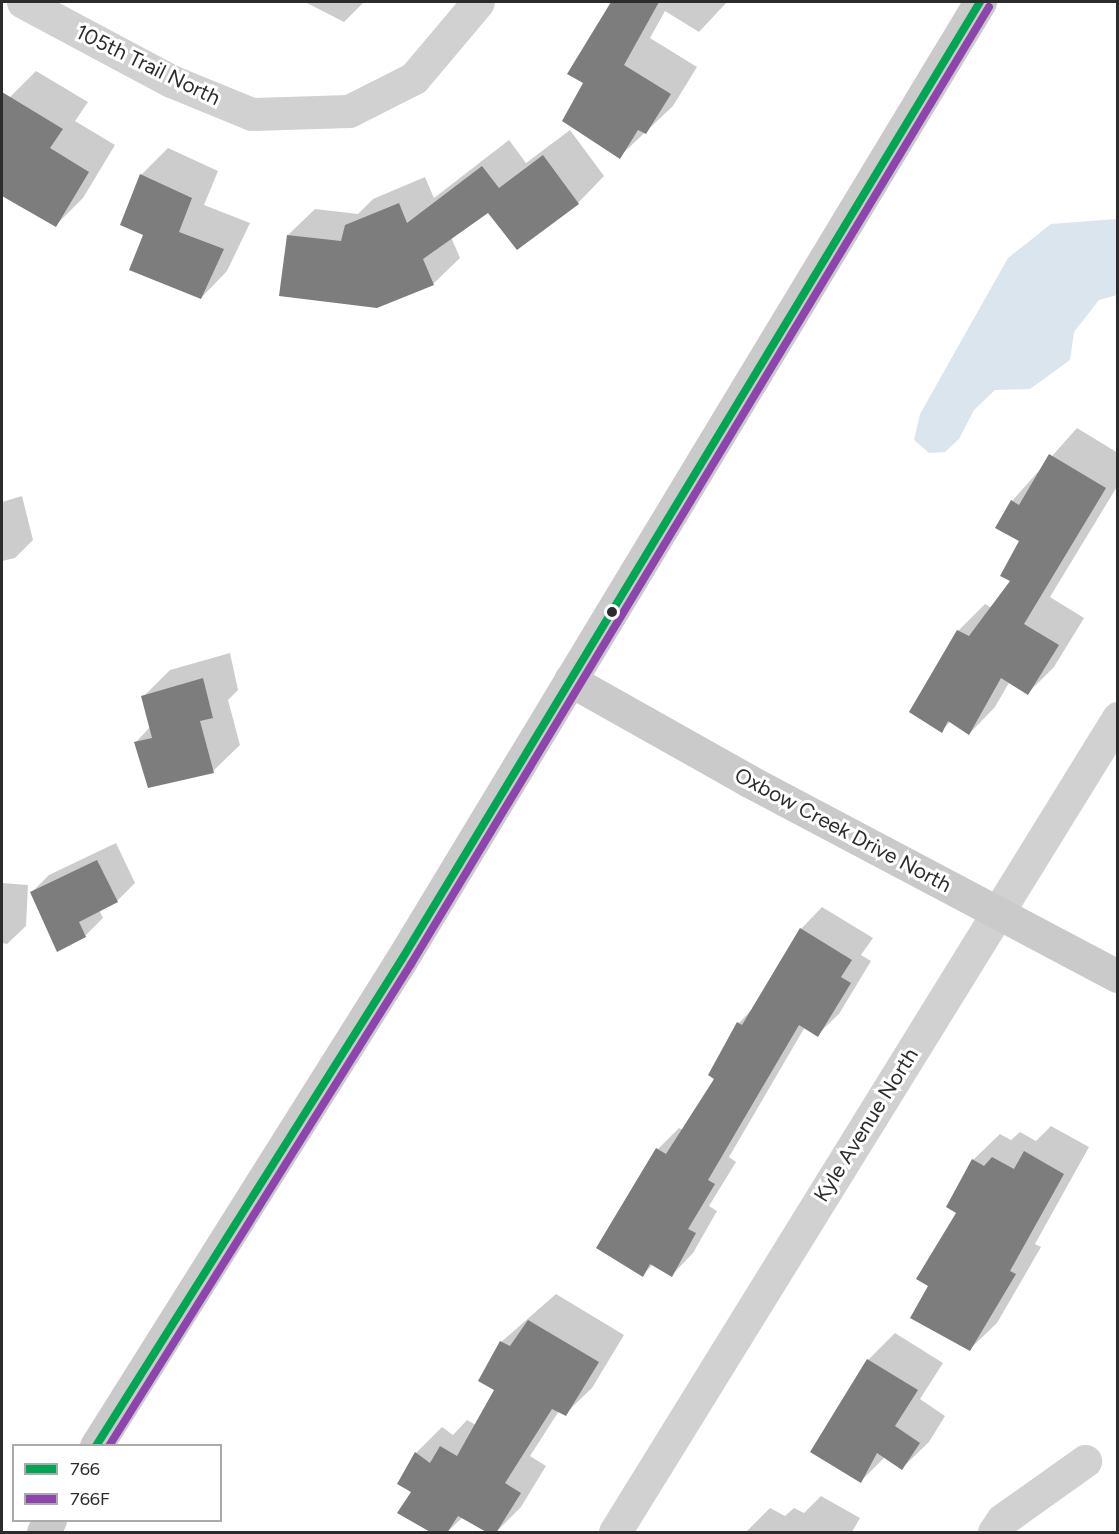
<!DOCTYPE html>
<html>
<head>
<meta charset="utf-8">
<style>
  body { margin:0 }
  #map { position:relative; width:1119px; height:1534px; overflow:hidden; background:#fff; font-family:Figtree,sans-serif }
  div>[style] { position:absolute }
  .water>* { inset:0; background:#dae5ee }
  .shadow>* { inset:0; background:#0003 }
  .building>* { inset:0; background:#7d7d7d }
  .street>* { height:33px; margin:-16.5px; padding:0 16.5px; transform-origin:16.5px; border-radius:16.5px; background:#d1d1d1 }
  .secondary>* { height:33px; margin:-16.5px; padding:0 16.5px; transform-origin:16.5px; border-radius:16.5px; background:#cacaca }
  .bus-1>* { height:8px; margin:-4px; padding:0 4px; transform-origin:4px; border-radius:4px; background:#00a651 }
  .bus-2>* { height:8px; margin:-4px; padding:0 4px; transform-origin:4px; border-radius:4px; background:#8e44ad }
  .dots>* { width:16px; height:16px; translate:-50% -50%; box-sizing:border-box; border:3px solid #fff; border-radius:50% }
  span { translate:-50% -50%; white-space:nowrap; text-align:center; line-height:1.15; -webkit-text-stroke:6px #fff; paint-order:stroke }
  .street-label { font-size:21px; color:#2c2c2c }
  .frame { position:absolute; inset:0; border:3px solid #2c2c2c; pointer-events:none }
  .legend { position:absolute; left:12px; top:1444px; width:210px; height:78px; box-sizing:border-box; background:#fff; border:2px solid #ababab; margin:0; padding:8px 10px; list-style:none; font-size:18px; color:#2c2c2c }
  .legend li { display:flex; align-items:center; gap:12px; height:30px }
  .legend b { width:30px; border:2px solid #ababab }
</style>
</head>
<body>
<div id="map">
  <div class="water">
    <i style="clip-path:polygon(1117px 219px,1117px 295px,1099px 300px,1074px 332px,1070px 360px,1030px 389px,995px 390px,974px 410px,959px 439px,945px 452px,929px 453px,914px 440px,920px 414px,1008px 258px,1051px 224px)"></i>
  </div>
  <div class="shadow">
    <i style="clip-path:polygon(305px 2px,364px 2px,344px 22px)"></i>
    <i style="clip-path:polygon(622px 2px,727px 2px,699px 32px,665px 11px,650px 38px,697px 67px,673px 106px,619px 157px,585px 83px)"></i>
    <i style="clip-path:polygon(36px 71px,88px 102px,75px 121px,115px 145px,83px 198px,56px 225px,2px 195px,2px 167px,8px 157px,2px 153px,2px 112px,10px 97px)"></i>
    <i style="clip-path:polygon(570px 130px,604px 176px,578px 203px,517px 248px,488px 211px,451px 237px,460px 258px,433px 284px,288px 235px,315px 209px,358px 214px,373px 199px,425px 177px,434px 198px,509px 140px,526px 163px)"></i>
    <i style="clip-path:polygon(168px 148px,218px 171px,204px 205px,250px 223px,227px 271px,201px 298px,145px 235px,141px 175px)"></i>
    <i style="clip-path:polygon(1077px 428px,1118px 453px,1118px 485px,1050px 597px,1084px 618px,1054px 667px,1028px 693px,1010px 681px,995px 707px,969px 734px,951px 721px,941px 731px,911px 712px,958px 631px,985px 604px,992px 608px,1012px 580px,1021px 541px,1012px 501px)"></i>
    <i style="clip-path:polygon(22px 496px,33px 540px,15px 558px,2px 561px,2px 502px)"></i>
    <i style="clip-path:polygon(230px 653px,238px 690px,228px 700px,240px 745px,213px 771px,136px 742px,150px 727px,143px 697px,170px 670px)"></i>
    <i style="clip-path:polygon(116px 843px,135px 883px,117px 901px,99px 910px,103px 918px,85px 936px,31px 893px,49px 875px)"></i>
    <i style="clip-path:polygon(2px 883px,28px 885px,26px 926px,7px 944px,2px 943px)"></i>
    <i style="clip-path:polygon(822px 907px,873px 938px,861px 955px,871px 961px,839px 1014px,817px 1035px,805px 1027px,729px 1157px,736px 1162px,709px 1206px,717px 1211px,693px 1253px,672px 1275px,653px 1264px,643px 1275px,658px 1149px,679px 1128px,683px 1130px,716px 1078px,710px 1074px,739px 1023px,755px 1006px,801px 929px)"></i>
    <i style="clip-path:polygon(1051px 1126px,1089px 1147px,1035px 1244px,1041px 1247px,997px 1323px,970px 1349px,930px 1285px,958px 1213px,973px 1160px,1000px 1134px,1011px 1140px,1020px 1132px,1036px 1141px)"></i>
    <i style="clip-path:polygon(556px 1294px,624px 1335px,592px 1388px,565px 1414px,559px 1411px,530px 1456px,546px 1466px,521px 1507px,496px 1532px,463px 1517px,447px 1532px,414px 1491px,416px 1453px,442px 1427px,453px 1435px,467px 1420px,476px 1425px,496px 1389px,480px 1380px,501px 1342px)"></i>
    <i style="clip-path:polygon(895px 1333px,943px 1363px,920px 1399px,945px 1416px,929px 1442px,902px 1468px,885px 1457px,861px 1481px,812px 1452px,868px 1360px)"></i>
    <i style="clip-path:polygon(821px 1496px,860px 1518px,852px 1532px,746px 1532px,770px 1508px,785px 1516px,794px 1508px,804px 1513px)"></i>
  </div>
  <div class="building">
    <i style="clip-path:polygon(611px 2px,659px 2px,624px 65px,671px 94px,646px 134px,638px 130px,620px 159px,562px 121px,583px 83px,567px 74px)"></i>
    <i style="clip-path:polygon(2px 92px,63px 129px,50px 148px,89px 172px,56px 227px,2px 196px)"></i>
    <i style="clip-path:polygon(543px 155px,579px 204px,517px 250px,488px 213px,423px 259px,434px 285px,377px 308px,279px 296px,287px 235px,341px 241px,345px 225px,399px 203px,407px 223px,482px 166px,499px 188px)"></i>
    <i style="clip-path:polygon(140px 174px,192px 198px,179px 232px,224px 249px,201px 299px,129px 270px,143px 235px,120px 225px)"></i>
    <i style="clip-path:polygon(1049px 454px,1106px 488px,1024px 624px,1059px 645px,1028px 695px,1001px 678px,969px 735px,948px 721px,942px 733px,909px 712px,957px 630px,969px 636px,1010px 581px,1000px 576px,1019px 541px,995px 528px,1011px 500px,1019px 505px)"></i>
    <i style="clip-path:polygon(203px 678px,213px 718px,200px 721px,214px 773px,148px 788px,134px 742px,152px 738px,141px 696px)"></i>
    <i style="clip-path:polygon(97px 860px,118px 902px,79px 922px,86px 937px,57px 952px,30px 892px)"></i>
    <i style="clip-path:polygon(800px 928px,852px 960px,841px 977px,851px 983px,818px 1037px,799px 1025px,708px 1180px,715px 1184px,688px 1229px,696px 1233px,672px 1277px,650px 1264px,643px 1277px,596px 1248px,656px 1148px,666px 1154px,714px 1079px,708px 1075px,737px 1022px,742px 1025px)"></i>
    <i style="clip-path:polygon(1024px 1151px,1064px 1174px,1010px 1271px,1016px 1274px,970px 1351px,910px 1318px,928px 1286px,916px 1279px,956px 1213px,946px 1207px,972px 1159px,984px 1166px,992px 1157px,1014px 1169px)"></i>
    <i style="clip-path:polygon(528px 1320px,599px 1362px,566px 1416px,552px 1409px,505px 1483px,521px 1493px,496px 1533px,488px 1533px,458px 1516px,447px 1533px,432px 1533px,397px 1513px,411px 1492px,397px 1484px,415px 1452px,430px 1463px,440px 1446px,457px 1456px,494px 1390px,478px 1381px,500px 1341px,510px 1346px)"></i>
    <i style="clip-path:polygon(867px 1359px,918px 1390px,895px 1426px,920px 1443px,902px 1470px,877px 1453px,861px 1483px,810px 1452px)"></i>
  </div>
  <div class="street">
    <i style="left:23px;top:2px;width:168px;rotate:28.1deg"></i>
    <i style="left:171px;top:81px;width:87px;rotate:22.2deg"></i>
    <i style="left:252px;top:114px;width:97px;rotate:-1.8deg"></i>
    <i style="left:349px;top:111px;width:73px;rotate:-26.9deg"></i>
    <i style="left:414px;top:78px;width:99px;rotate:-49.9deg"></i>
    <i style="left:615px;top:1532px;width:957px;rotate:-58.29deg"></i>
    <i style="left:994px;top:1532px;width:14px;rotate:-56deg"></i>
    <i style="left:1002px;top:1520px;width:102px;rotate:-35.4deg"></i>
  </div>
  <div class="secondary">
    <i style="left:570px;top:680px;width:206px;rotate:29.4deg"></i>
    <i style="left:749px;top:781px;width:417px;rotate:27.9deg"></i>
    <i style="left:96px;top:1446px;width:575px;rotate:-57.86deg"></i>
    <i style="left:402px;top:959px;width:1118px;rotate:-58.87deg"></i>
    <i style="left:43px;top:1532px;width:14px;rotate:-60deg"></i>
  </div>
  <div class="bus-1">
    <i style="left:96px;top:1446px;width:575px;rotate:-57.86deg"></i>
    <i style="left:402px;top:959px;width:1118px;rotate:-58.87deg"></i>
  </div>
  <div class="bus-2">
    <i style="left:109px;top:1446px;width:569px;rotate:-57.93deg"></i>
    <i style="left:411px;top:964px;width:1118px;rotate:-58.87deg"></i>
  </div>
  <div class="dots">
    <i style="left:612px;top:612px;background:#2c2c2c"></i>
  </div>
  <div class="street-label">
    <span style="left:148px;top:65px;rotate:26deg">105th Trail North</span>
    <span style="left:843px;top:830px;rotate:28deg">Oxbow Creek Drive North</span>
    <span style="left:866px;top:1125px;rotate:-58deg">Kyle Avenue North</span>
  </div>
  <div class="frame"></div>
  <ul class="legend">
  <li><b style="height:8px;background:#00a651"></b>766</li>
  <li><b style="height:8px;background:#8e44ad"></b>766F</li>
  </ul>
</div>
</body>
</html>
